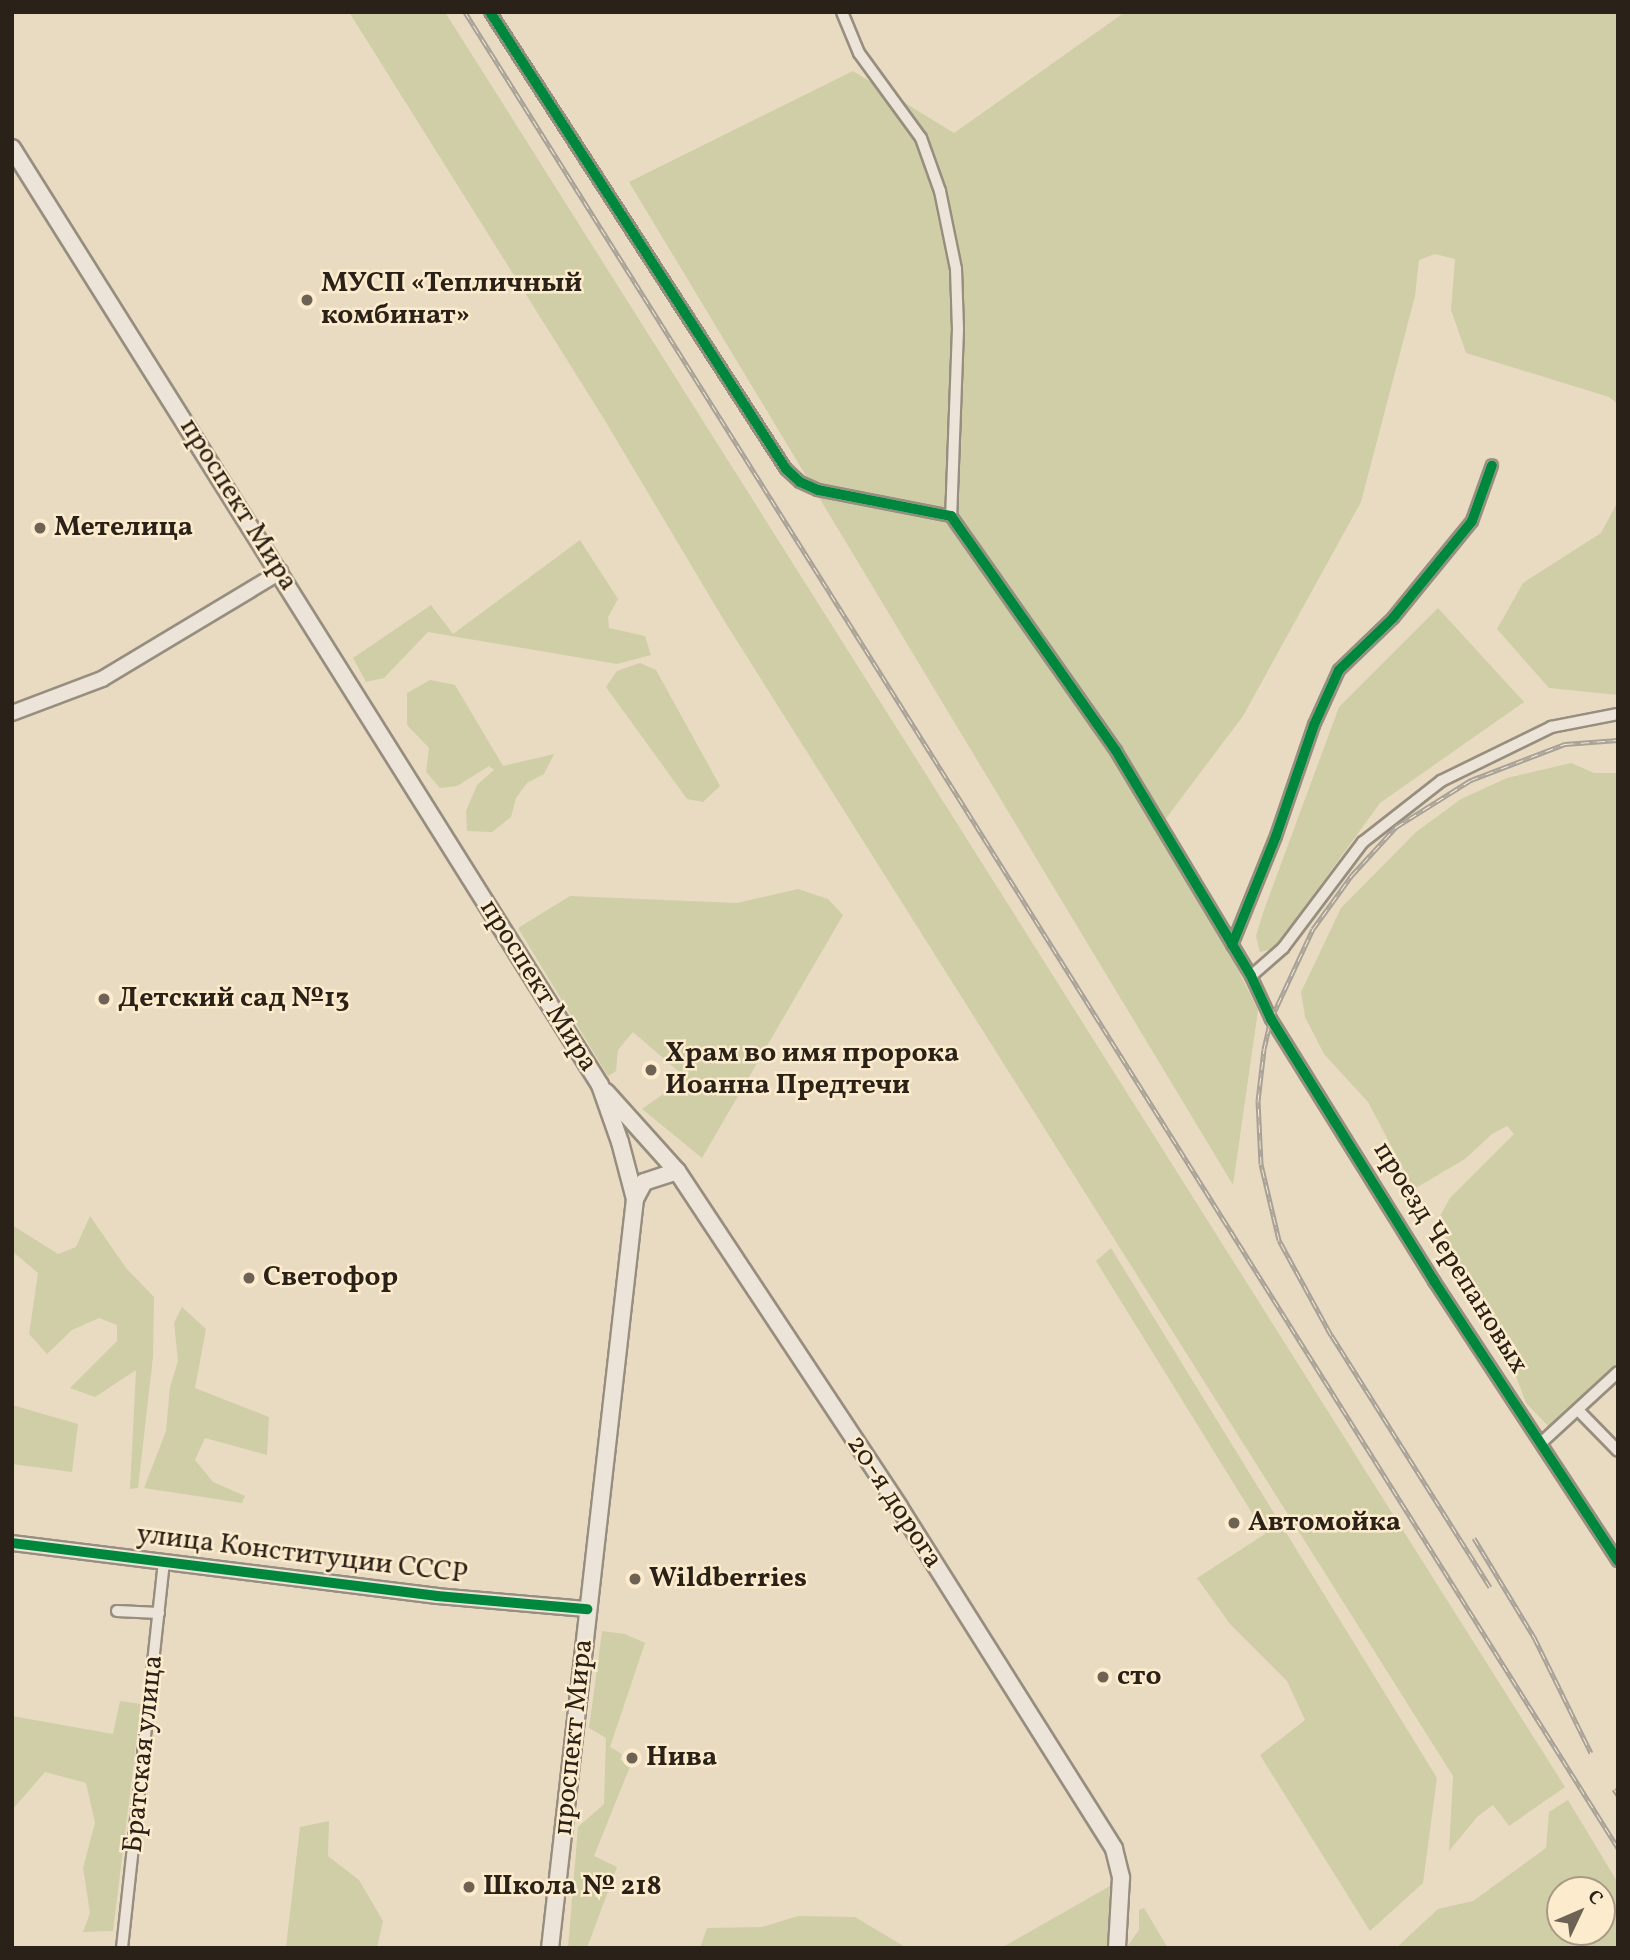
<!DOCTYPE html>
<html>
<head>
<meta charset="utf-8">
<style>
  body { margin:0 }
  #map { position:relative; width:1630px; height:1960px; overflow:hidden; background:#e9dbc2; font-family:Vollkorn,serif }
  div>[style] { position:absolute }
  .green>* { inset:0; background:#cfcea6 }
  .roads { filter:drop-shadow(2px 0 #978e7f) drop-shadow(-2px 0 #978e7f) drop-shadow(0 2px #978e7f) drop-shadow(0 -2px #978e7f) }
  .minor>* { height:10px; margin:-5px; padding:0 5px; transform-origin:5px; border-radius:5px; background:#ece4d8 }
  .tertiary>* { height:14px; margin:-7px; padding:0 7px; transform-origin:7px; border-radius:7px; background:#ece4d8 }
  .secondary>* { height:16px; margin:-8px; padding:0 8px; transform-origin:8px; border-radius:8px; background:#ece4d8 }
  .rail>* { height:5px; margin-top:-2.5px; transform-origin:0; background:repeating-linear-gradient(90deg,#fcebcc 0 8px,#a8a198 0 16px); box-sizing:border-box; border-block:2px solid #a8a198 }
  .cycleway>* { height:10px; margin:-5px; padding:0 5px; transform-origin:5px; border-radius:5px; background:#00873e }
  .dots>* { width:19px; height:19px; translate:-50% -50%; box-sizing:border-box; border:4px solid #fcebcc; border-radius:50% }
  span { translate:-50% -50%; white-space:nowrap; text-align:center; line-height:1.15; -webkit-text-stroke:5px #fcebcc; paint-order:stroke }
  .poi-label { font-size:28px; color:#2a2118; font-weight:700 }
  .left { translate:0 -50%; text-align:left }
  .street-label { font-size:28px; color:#2a2118 }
  .frame { position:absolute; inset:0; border:14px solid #2a2118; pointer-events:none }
  .north { position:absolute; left:1546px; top:1876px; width:70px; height:70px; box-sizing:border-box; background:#fcebcc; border:2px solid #a89a84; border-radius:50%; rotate:46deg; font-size:19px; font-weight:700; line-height:28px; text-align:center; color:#2a2118 }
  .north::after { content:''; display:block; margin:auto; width:24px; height:32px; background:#6d6254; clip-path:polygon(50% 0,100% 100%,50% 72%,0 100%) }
</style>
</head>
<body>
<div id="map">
  <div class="green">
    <i style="clip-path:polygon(349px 12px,445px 12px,1565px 1787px,1509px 1826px,1493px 1805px,1478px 1816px,1449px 1851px,1453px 1776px,725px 622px,604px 419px)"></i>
    <i style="clip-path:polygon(1125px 12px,1618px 12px,1618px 404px,1609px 397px,1466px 353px,1451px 310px,1455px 259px,1435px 254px,1419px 260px,1415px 296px,1361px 502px,1243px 716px,1164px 821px,1258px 1010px,1233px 1185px,629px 182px,853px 71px,954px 133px)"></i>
    <i style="clip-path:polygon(1618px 501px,1618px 695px,1549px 688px,1497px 629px,1523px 583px,1601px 533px)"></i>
    <i style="clip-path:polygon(580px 540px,618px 599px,608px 617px,609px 628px,645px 636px,651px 655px,617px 664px,428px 632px,384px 678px,366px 682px,353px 658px,431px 605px,453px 634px)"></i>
    <i style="clip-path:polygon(1438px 608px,1524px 702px,1380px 803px,1284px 935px,1272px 949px,1260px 952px,1256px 936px,1264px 910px,1339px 707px)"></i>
    <i style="clip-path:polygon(640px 663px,656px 670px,720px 786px,703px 802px,687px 799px,606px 687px,617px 671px)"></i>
    <i style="clip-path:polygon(430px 680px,455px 685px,503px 766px,554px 754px,544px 774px,527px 783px,516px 798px,511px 817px,492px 832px,467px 831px,466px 811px,477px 785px,494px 770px,489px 766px,457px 786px,440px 788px,426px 772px,429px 748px,407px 725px,407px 693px)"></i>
    <i style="clip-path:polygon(1571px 763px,1594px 773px,1618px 773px,1618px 1373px,1564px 1424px,1549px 1427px,1526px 1403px,1498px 1328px,1451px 1253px,1439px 1218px,1450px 1198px,1514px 1134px,1507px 1126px,1492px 1134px,1465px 1159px,1414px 1189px,1368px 1102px,1324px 1054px,1305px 1017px,1301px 992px,1341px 908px,1416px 832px,1461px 799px,1507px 778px)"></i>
    <i style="clip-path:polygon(798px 889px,828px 899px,843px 915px,702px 1158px,642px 1109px,666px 1092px,678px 1071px,633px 1032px,618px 1050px,616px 1071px,608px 1076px,518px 928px,570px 896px,737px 903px)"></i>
    <i style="clip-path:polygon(90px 1216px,126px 1268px,154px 1297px,153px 1357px,138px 1488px,130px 1489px,136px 1370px,95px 1397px,70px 1388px,117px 1341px,117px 1325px,99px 1318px,72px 1330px,47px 1354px,29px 1334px,38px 1273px,12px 1251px,12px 1225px,58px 1254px,76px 1247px)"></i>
    <i style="clip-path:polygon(1111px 1248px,1437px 1778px,1423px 1883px,1370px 1931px,1260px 1755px,1305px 1720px,1287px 1681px,1230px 1624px,1197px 1578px,1265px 1534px,1096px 1261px)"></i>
    <i style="clip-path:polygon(182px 1307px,206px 1329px,195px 1388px,269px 1417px,267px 1455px,205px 1438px,195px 1460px,213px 1482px,245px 1496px,242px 1503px,144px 1488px,166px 1431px,170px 1387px,178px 1361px,174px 1323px)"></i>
    <i style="clip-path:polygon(12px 1405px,78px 1424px,72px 1472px,12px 1464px)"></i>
    <i style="clip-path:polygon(602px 1631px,625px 1634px,645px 1643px,610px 1747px,622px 1754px,620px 1760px,631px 1764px,594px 1856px,617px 1867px,587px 1948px,568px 1948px,578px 1827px,604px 1804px,606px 1738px,589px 1728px)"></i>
    <i style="clip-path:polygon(120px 1701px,141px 1704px,113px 1931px,83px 1932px,90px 1913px,83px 1868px,95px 1823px,86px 1783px,45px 1772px,12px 1810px,12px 1716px,113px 1734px)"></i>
    <i style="clip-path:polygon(evenodd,1568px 1800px,1618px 1883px,1618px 1948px,1396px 1948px,1438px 1909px,1473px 1901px,1546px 1848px,1549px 1812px,1568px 1800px,1560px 1890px,1602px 1890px,1602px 1932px,1560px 1932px,1560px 1890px)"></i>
    <i style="clip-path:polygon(329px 1821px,328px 1856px,359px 1880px,383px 1921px,377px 1948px,252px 1948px,286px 1947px,300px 1827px)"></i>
    <i style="clip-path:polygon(1110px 1886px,1107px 1948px,1001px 1948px)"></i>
    <i style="clip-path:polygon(1144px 1908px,1168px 1948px,1126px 1948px,1139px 1930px,1139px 1910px)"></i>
    <i style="clip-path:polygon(798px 1916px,855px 1917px,907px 1948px,700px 1948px,707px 1928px,762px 1927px)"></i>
  </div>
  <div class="roads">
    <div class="minor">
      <i style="left:490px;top:12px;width:544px;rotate:57.07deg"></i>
      <i style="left:786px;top:469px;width:19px;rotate:43deg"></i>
      <i style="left:800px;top:482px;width:20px;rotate:24deg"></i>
      <i style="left:818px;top:490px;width:136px;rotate:11.1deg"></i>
      <i style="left:951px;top:516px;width:287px;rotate:54.9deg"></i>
      <i style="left:1116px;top:751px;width:262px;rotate:59deg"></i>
      <i style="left:1251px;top:976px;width:47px;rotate:65.1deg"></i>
      <i style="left:1271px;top:1019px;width:309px;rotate:58.1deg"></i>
      <i style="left:1434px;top:1281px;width:335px;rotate:56.7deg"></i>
      <i style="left:842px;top:12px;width:44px;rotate:67.5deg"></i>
      <i style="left:859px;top:53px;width:105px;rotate:53.9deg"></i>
      <i style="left:921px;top:138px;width:56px;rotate:70.3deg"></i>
      <i style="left:940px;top:191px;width:80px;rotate:78.4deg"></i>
      <i style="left:956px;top:269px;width:60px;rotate:88.1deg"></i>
      <i style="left:958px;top:329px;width:187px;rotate:92.1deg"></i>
      <i style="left:1232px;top:945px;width:118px;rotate:-68deg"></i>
      <i style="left:1276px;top:836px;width:117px;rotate:-71.1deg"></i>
      <i style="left:1314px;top:725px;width:60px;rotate:-65.6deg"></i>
      <i style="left:1339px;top:670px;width:75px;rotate:-43.9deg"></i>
      <i style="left:1393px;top:618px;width:125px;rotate:-50.8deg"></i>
      <i style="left:1472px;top:521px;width:59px;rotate:-70.3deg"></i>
      <i style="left:1251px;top:976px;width:43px;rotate:-41.2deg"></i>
      <i style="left:1283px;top:948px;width:133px;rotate:-53deg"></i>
      <i style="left:1363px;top:842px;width:99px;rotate:-38deg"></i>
      <i style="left:1441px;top:781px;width:123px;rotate:-26.1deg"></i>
      <i style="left:1551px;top:727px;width:68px;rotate:-11deg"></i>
      <i style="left:1578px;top:1410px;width:57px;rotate:45.7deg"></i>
      <i style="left:1542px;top:1442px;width:103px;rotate:-42.6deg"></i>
      <i style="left:117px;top:1611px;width:42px;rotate:2.7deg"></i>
      <i style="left:122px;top:1948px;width:390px;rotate:-83.8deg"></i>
    </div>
    <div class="tertiary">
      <i style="left:12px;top:713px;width:96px;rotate:-20.7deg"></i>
      <i style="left:102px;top:679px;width:208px;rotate:-31deg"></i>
      <i style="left:12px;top:1543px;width:428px;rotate:7.1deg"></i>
      <i style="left:437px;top:1596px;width:151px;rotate:5deg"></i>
    </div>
    <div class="secondary">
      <i style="left:12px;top:148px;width:1106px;rotate:57.89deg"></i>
      <i style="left:600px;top:1085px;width:60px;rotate:70.7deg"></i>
      <i style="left:620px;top:1142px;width:59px;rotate:75.3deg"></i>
      <i style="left:635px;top:1199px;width:754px;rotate:96.47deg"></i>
      <i style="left:606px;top:1092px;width:106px;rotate:48.1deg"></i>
      <i style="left:677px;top:1171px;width:403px;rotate:56.5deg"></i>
      <i style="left:899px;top:1507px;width:404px;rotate:57.8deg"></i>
      <i style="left:1114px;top:1849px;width:30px;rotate:76deg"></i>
      <i style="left:1121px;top:1878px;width:70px;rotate:93.3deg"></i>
      <i style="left:635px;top:1199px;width:19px;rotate:-62deg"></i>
      <i style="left:644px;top:1182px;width:35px;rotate:-18deg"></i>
    </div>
  </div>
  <div class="rail">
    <i style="left:465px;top:12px;width:2168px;rotate:57.87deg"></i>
    <i style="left:1474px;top:1538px;width:116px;rotate:58.8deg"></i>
    <i style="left:1534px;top:1637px;width:129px;rotate:63.8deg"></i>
    <i style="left:1490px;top:1587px;width:298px;rotate:-122.2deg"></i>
    <i style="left:1331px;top:1335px;width:108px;rotate:-118.7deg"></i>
    <i style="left:1279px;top:1240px;width:78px;rotate:-103.3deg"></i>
    <i style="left:1261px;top:1164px;width:63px;rotate:-92.7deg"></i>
    <i style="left:1258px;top:1101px;width:52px;rotate:-83.4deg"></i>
    <i style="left:1264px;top:1049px;width:31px;rotate:-77deg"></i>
    <i style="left:1271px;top:1019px;width:99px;rotate:-65deg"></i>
    <i style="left:1313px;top:929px;width:67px;rotate:-54.2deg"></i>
    <i style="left:1352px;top:875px;width:65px;rotate:-47.5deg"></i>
    <i style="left:1396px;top:827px;width:89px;rotate:-32.1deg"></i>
    <i style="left:1471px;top:780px;width:101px;rotate:-21deg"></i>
    <i style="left:1565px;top:744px;width:53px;rotate:-4.3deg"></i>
    <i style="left:1614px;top:1789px;width:7px;rotate:56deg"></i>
  </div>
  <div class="cycleway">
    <i style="left:490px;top:12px;width:544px;rotate:57.07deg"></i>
    <i style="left:786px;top:469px;width:19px;rotate:43deg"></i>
    <i style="left:800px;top:482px;width:20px;rotate:24deg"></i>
    <i style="left:818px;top:490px;width:136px;rotate:11.1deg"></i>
    <i style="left:951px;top:516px;width:287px;rotate:54.9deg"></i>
    <i style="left:1116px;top:751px;width:262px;rotate:59deg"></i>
    <i style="left:1251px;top:976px;width:47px;rotate:65.1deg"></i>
    <i style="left:1271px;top:1019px;width:309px;rotate:58.1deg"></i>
    <i style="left:1434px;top:1281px;width:335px;rotate:56.7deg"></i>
    <i style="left:1232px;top:945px;width:118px;rotate:-68deg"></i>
    <i style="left:1276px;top:836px;width:117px;rotate:-71.1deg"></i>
    <i style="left:1314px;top:725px;width:60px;rotate:-65.6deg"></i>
    <i style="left:1339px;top:670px;width:75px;rotate:-43.9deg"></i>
    <i style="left:1393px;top:618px;width:125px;rotate:-50.8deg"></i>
    <i style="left:1472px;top:521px;width:59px;rotate:-70.3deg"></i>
    <i style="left:12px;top:1543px;width:428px;rotate:7.1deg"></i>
    <i style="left:437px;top:1596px;width:151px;rotate:5deg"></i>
  </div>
  <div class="dots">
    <i style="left:307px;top:300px;background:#6d6254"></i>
    <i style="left:40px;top:528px;background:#6d6254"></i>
    <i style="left:104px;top:999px;background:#6d6254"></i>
    <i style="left:651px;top:1070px;background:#6d6254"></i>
    <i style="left:249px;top:1278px;background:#6d6254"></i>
    <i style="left:1234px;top:1523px;background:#6d6254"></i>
    <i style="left:635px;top:1579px;background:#6d6254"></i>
    <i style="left:1103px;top:1677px;background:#6d6254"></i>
    <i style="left:632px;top:1758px;background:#6d6254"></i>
    <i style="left:469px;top:1887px;background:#6d6254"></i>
  </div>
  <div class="poi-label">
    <span class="left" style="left:321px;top:300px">МУСП «Тепличный<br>комбинат»</span>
    <span class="left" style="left:54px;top:528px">Метелица</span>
    <span class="left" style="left:118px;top:999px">Детский сад №13</span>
    <span class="left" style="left:665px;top:1070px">Храм во имя пророка<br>Иоанна Предтечи</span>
    <span class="left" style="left:263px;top:1278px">Светофор</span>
    <span class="left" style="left:1248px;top:1523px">Автомойка</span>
    <span class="left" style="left:649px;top:1579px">Wildberries</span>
    <span class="left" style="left:1117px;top:1677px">сто</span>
    <span class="left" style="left:646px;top:1758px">Нива</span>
    <span class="left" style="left:483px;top:1887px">Школа № 218</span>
  </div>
  <div class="street-label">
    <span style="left:238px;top:505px;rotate:58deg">проспект Мира</span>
    <span style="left:538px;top:986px;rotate:58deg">проспект Мира</span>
    <span style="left:1450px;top:1258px;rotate:58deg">проезд Черепановых</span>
    <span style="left:894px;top:1502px;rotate:57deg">20-я дорога</span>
    <span style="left:302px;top:1555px;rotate:7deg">улица Конституции СССР</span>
    <span style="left:574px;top:1737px;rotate:-84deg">проспект Мира</span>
    <span style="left:144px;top:1754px;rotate:-84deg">Братская улица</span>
  </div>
  <div class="frame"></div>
  <div class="north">С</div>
</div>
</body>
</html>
